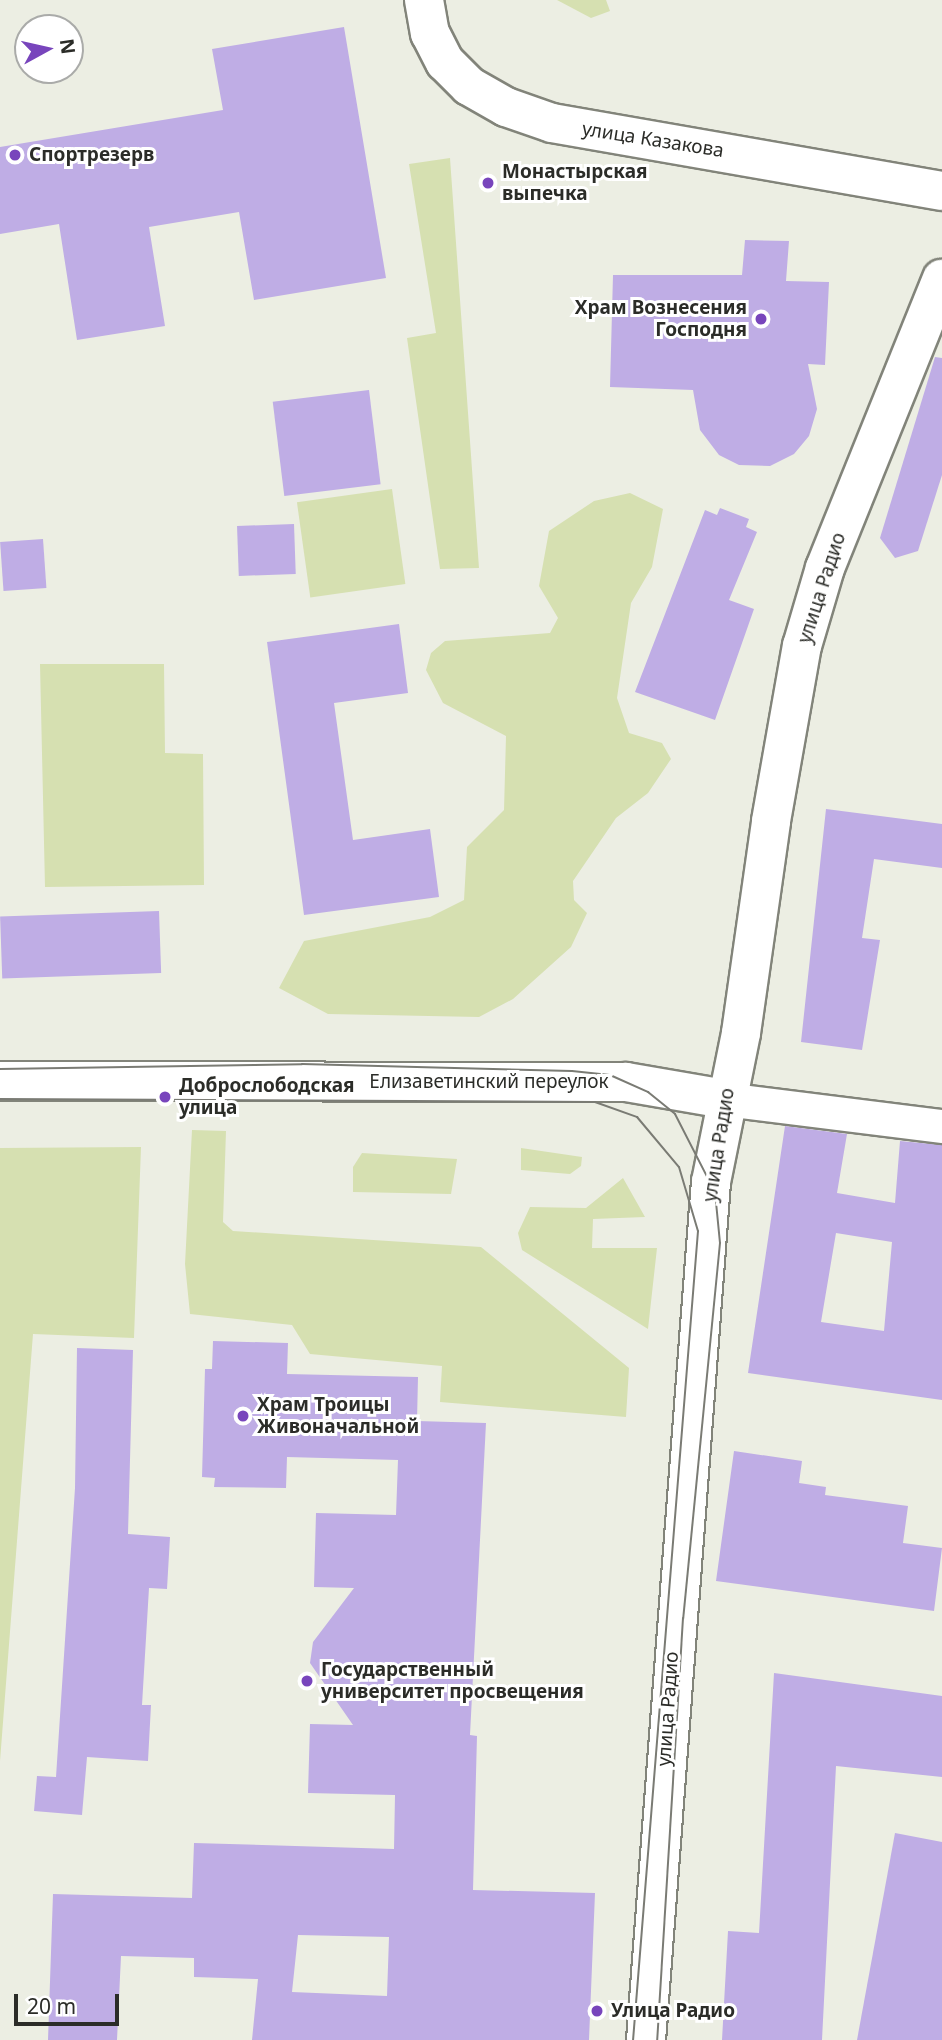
<!DOCTYPE html>
<html>
<head>
<meta charset="utf-8">
<style>
  body { margin:0 }
  #map { position:relative; width:942px; height:2040px; overflow:hidden; background:#eceee3; font-family:"Noto Sans",sans-serif }
  div>[style] { position:absolute }
  .green>* { inset:0; background:#d6e0b1; transform-origin:0 0 }
  .building>* { inset:0; background:#bfade5; transform-origin:0 0 }
  .roads { filter:drop-shadow(2px 0 #82847a) drop-shadow(-2px 0 #82847a) drop-shadow(0 2px #82847a) drop-shadow(0 -2px #82847a) }
  .street>* { height:33px; margin:-16.5px; padding:0 16.5px; transform-origin:16.5px; border-radius:16.5px; background:#fff }
  .secondary>* { height:38px; margin:-19px; padding:0 19px; transform-origin:19px; border-radius:19px; background:#fff }
  .tram>* { height:2px; margin:-1px; padding:0 1px; transform-origin:1px; border-radius:1px; background:#7a7b74 }
  .dots>* { width:19px; height:19px; translate:-50% -50%; box-sizing:border-box; border:4px solid #fff; border-radius:50% }
  span { translate:-50% -50%; white-space:nowrap; text-align:center; line-height:1.15; -webkit-text-stroke:6px #fff; paint-order:stroke }
  .street-label { font-size:19px; color:#2b2c28 }
  .poi-label { font-size:19px; color:#2b2c28; font-weight:700 }
  .left { translate:0 -50%; text-align:left }
  .right { translate:-100% -50%; text-align:right }
  .north { position:absolute; left:14px; top:14px; width:70px; height:70px; box-sizing:border-box; background:#fff; border:2px solid #aaaba9; border-radius:50%; rotate:82deg; font-size:19px; font-weight:700; line-height:28px; text-align:center; color:#2b2c28 }
  .north::after { content:''; display:block; margin:auto; width:24px; height:32px; background:#7845bc; clip-path:polygon(50% 0,100% 100%,50% 72%,0 100%) }
  .scale { position:absolute; left:14px; top:1994px; width:105px; height:32px; box-sizing:border-box; border:4px solid #2b2c28; border-top:0; padding-left:9px; font-size:21px; line-height:24px; white-space:nowrap; color:#2b2c28; -webkit-text-stroke:5px #fff; paint-order:stroke }
</style>
</head>
<body>
<div id="map">
  <div class="green">
    <i style="clip-path:polygon(557px 0,606px 0,610px 11px,591px 18px)"></i>
    <i style="clip-path:polygon(450px 158px,479px 568px,440px 569px,407px 338px,436px 333px,409px 164px)"></i>
    <i style="left:392px;top:489px;width:96px;height:96px;rotate:82deg"></i>
    <i style="clip-path:polygon(630px 493px,663px 509px,652px 567px,631px 603px,617px 698px,629px 733px,662px 743px,671px 759px,648px 793px,616px 818px,573px 881px,574px 900px,587px 913px,571px 947px,513px 999px,479px 1017px,328px 1014px,279px 988px,304px 941px,430px 917px,464px 900px,467px 847px,504px 810px,506px 736px,443px 703px,426px 670px,431px 653px,445px 641px,550px 633px,558px 618px,539px 586px,549px 531px,594px 501px)"></i>
    <i style="clip-path:polygon(40px 664px,164px 664px,165px 753px,203px 754px,204px 885px,45px 887px)"></i>
    <i style="clip-path:polygon(192px 1130px,226px 1131px,223px 1222px,233px 1231px,481px 1247px,629px 1368px,626px 1417px,440px 1402px,442px 1366px,310px 1354px,292px 1325px,190px 1314px,185px 1264px)"></i>
    <i style="clip-path:polygon(141px 1147px,134px 1338px,33px 1334px,0 1761px,0 1148px)"></i>
    <i style="clip-path:polygon(521px 1148px,582px 1157px,581px 1166px,570px 1174px,521px 1170px)"></i>
    <i style="clip-path:polygon(362px 1153px,457px 1159px,451px 1194px,353px 1192px,353px 1167px)"></i>
    <i style="clip-path:polygon(623px 1178px,645px 1217px,593px 1219px,592px 1248px,657px 1248px,648px 1329px,522px 1250px,518px 1233px,530px 1207px,586px 1208px)"></i>
  </div>
  <div class="building">
    <i style="clip-path:polygon(344px 27px,386px 278px,254px 300px,239px 212px,149px 227px,165px 326px,77px 340px,59px 224px,0 234px,0 147px,223px 110px,212px 49px)"></i>
    <i style="clip-path:polygon(745px 240px,789px 241px,786px 281px,829px 282px,825px 365px,808px 364px,817px 409px,809px 436px,794px 454px,770px 466px,739px 465px,719px 455px,700px 430px,693px 390px,610px 387px,613px 275px,742px 275px)"></i>
    <i style="clip-path:polygon(935px 357px,942px 358px,942px 475px,918px 551px,895px 558px,880px 538px)"></i>
    <i style="left:369px;top:390px;width:95px;height:97px;rotate:83deg"></i>
    <i style="clip-path:polygon(720px 508px,749px 519px,746px 527px,757px 532px,729px 600px,754px 609px,715px 720px,635px 692px,705px 510px,717px 515px)"></i>
    <i style="left:294px;top:524px;width:50px;height:57px;rotate:88deg"></i>
    <i style="left:43px;top:539px;width:49px;height:43px;rotate:86deg"></i>
    <i style="clip-path:polygon(399px 624px,408px 693px,334px 703px,353px 840px,430px 829px,439px 897px,304px 915px,267px 642px)"></i>
    <i style="clip-path:polygon(826px 809px,942px 824px,942px 868px,874px 859px,862px 938px,880px 940px,862px 1050px,801px 1042px)"></i>
    <i style="left:159px;top:911px;width:62px;height:159px;rotate:88deg"></i>
    <i style="clip-path:polygon(evenodd,785px 1126px,847px 1134px,837px 1193px,895px 1203px,900px 1141px,942px 1145px,942px 1400px,748px 1373px,785px 1126px,836px 1233px,892px 1242px,884px 1331px,821px 1322px,836px 1233px)"></i>
    <i style="clip-path:polygon(evenodd,213px 1341px,288px 1343px,287px 1374px,418px 1377px,417px 1421px,486px 1423px,470px 1735px,477px 1736px,473px 1890px,595px 1893px,589px 2040px,252px 2040px,258px 1979px,194px 1977px,194px 1958px,121px 1956px,117px 2040px,48px 2040px,53px 1894px,192px 1898px,194px 1843px,394px 1849px,395px 1795px,308px 1793px,310px 1724px,353px 1725px,310px 1663px,313px 1642px,354px 1588px,314px 1587px,316px 1513px,396px 1515px,398px 1460px,287px 1457px,286px 1488px,214px 1487px,215px 1478px,202px 1477px,205px 1369px,212px 1369px,213px 1341px,298px 1935px,389px 1937px,387px 1996px,292px 1992px,298px 1935px)"></i>
    <i style="clip-path:polygon(77px 1348px,133px 1350px,128px 1534px,170px 1537px,167px 1589px,149px 1588px,142px 1705px,151px 1705px,148px 1761px,87px 1757px,82px 1815px,34px 1811px,37px 1776px,56px 1777px,75px 1488px)"></i>
    <i style="clip-path:polygon(734px 1451px,802px 1461px,799px 1483px,826px 1487px,825px 1495px,908px 1506px,903px 1543px,942px 1548px,934px 1611px,716px 1581px)"></i>
    <i style="clip-path:polygon(774px 1673px,942px 1696px,942px 1777px,836px 1766px,822px 2040px,722px 2040px,728px 1931px,759px 1933px)"></i>
    <i style="clip-path:polygon(895px 1833px,942px 1842px,942px 2040px,857px 2040px)"></i>
  </div>
  <div class="roads">
    <div class="street">
      <i style="left:724px;top:1099px;width:220px;rotate:7.1deg"></i>
    </div>
    <div class="secondary">
      <i style="left:424px;top:0;width:34px;rotate:80deg"></i>
      <i style="left:430px;top:33px;width:33px;rotate:63deg"></i>
      <i style="left:445px;top:62px;width:34px;rotate:45deg"></i>
      <i style="left:469px;top:86px;width:43px;rotate:29.6deg"></i>
      <i style="left:506px;top:107px;width:49px;rotate:19.2deg"></i>
      <i style="left:552px;top:123px;width:396px;rotate:9.9deg"></i>
      <i style="left:0;top:1081px;width:626px;rotate:0.09deg"></i>
      <i style="left:626px;top:1082px;width:99px;rotate:9.8deg"></i>
      <i style="left:646px;top:2040px;width:860px;rotate:-85.67deg"></i>
      <i style="left:711px;top:1182px;width:152px;rotate:-78.6deg"></i>
      <i style="left:741px;top:1033px;width:214px;rotate:-81.9deg"></i>
      <i style="left:771px;top:821px;width:178px;rotate:-80deg"></i>
      <i style="left:802px;top:646px;width:81px;rotate:-73.6deg"></i>
      <i style="left:825px;top:568px;width:312px;rotate:-68deg"></i>
    </div>
  </div>
  <div class="tram">
    <i style="left:0;top:1069px;width:302px;rotate:-0.9deg"></i>
    <i style="left:302px;top:1064px;width:270px;rotate:1.5deg"></i>
    <i style="left:572px;top:1071px;width:38px;rotate:6deg"></i>
    <i style="left:610px;top:1075px;width:42px;rotate:24.1deg"></i>
    <i style="left:648px;top:1092px;width:35px;rotate:39deg"></i>
    <i style="left:675px;top:1114px;width:88px;rotate:62.9deg"></i>
    <i style="left:715px;top:1192px;width:51px;rotate:84.4deg"></i>
    <i style="left:720px;top:1243px;width:377px;rotate:95.6deg"></i>
    <i style="left:683px;top:1618px;width:423px;rotate:93.5deg"></i>
    <i style="left:0;top:1099px;width:595px;rotate:0.29deg"></i>
    <i style="left:595px;top:1102px;width:45px;rotate:19.7deg"></i>
    <i style="left:637px;top:1117px;width:65px;rotate:50deg"></i>
    <i style="left:679px;top:1167px;width:67px;rotate:73.5deg"></i>
    <i style="left:698px;top:1231px;width:812px;rotate:94.59deg"></i>
  </div>
  <div class="dots">
    <i style="left:15px;top:155px;background:#7845bc"></i>
    <i style="left:488px;top:183px;background:#7845bc"></i>
    <i style="left:761px;top:319px;background:#7845bc"></i>
    <i style="left:165px;top:1097px;background:#7845bc"></i>
    <i style="left:243px;top:1416px;background:#7845bc"></i>
    <i style="left:307px;top:1681px;background:#7845bc"></i>
    <i style="left:597px;top:2011px;background:#7845bc"></i>
  </div>
  <div class="street-label">
    <span style="left:653px;top:140px;rotate:9deg">улица Казакова</span>
    <span style="left:822px;top:588px;rotate:-72deg">улица Радио</span>
    <span style="left:489px;top:1082px">Елизаветинский переулок</span>
    <span style="left:719px;top:1145px;rotate:-81deg">улица Радио</span>
    <span style="left:668px;top:1709px;rotate:-86deg">улица Радио</span>
  </div>
  <div class="poi-label">
    <span class="left" style="left:29px;top:155px">Спортрезерв</span>
    <span class="left" style="left:502px;top:183px">Монастырская<br>выпечка</span>
    <span class="right" style="left:747px;top:319px">Храм Вознесения<br>Господня</span>
    <span class="left" style="left:179px;top:1097px">Доброслободская<br>улица</span>
    <span class="left" style="left:257px;top:1416px">Храм Троицы<br>Живоначальной</span>
    <span class="left" style="left:321px;top:1681px">Государственный<br>университет просвещения</span>
    <span class="left" style="left:611px;top:2011px">Улица Радио</span>
  </div>
  <div class="north">N</div>
  <div class="scale">20 m</div>
</div>
</body>
</html>
